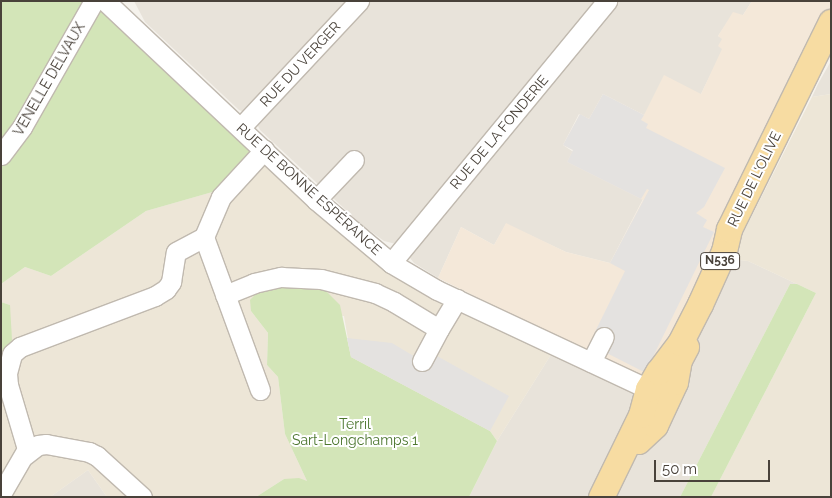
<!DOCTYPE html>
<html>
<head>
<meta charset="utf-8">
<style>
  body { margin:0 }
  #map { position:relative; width:832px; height:498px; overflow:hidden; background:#f5f2ec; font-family:Raleway,sans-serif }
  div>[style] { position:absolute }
  .residential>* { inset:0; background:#e8e3da }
  .commercial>* { inset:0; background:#f4e8d9 }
  .education>* { inset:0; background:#ede6d7 }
  .green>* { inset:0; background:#d3e5b8 }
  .parking>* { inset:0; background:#e4e2e0 }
  .roads { filter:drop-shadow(1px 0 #c0b9af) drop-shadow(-1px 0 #c0b9af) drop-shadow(0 1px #c0b9af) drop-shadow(0 -1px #c0b9af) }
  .minor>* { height:19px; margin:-9.5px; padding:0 9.5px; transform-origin:9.5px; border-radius:9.5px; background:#fff }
  .major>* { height:25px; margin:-12.5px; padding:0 12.5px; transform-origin:12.5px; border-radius:12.5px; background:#f7dca2 }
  span { translate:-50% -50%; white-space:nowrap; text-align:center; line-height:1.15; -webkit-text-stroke:4px #fff; paint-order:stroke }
  .shield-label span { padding:1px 4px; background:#fff; border:1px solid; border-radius:4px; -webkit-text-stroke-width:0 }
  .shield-label { font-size:12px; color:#49423a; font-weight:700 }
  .street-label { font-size:14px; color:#49423a }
  .park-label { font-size:14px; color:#4d7730 }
  .frame { position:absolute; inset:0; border:2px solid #49423a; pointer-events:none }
  .scale { position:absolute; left:654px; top:460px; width:116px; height:22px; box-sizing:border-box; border:2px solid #49423a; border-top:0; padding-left:6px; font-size:15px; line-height:18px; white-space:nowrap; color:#49423a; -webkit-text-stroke:4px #fff; paint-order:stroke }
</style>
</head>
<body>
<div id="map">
  <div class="residential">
    <i style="clip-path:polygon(134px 1px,353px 1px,244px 112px,239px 110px,145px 22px)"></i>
    <i style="clip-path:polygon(366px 1px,596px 1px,396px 244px,384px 241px,362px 225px,260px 130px,257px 124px,257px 120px)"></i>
    <i style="clip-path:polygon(612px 1px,752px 1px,743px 15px,731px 17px,718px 36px,722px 38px,723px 49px,701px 94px,644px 115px,603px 94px,589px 119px,579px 114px,563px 145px,643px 199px,610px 263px,566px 252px,506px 224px,494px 245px,461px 227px,438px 278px,414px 263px,410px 258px,411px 251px)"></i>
    <i style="clip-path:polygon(831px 61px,831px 94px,812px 97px,818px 84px)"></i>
    <i style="clip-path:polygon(730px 259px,748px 261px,797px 284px,790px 284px,680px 497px,469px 497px,497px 441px,557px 345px)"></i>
    <i style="clip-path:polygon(88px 470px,107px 497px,50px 497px)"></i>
  </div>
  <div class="commercial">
    <i style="clip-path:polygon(752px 1px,831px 1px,831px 17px,653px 373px,641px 378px,438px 278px,461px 227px,494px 245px,506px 223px,566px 252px,610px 263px,643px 200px,567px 162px,573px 150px,563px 145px,580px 114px,589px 119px,603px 94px,644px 115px,664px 75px,701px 94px,722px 49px,718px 46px,722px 39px,718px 36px,733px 12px,743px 15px)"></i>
  </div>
  <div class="education">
    <i style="clip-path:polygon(831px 94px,831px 497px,711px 497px,816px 293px,748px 261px,730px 259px,812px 97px)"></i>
    <i style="clip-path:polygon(264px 150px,391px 263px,557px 345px,497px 441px,490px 431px,351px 357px,344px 316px,251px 311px,268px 333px,267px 365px,278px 377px,285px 434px,307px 481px,284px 479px,256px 497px,107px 497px,88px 470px,50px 497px,1px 497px,1px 369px,10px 305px,1px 302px,1px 284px,25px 267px,51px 276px,146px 211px,216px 191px)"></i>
  </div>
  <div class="green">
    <i style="clip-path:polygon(1px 1px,105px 1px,264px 150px,216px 191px,146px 211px,51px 276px,25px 267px,1px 284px)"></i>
    <i style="clip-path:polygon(267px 282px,319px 284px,340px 305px,351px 357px,490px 431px,497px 441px,469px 497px,256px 497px,284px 479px,299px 478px,307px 481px,285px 434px,278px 377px,267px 365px,268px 333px,251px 311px,250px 300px)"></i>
    <i style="clip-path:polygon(790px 284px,797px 284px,816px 293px,711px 497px,680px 497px)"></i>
    <i style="clip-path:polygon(1px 302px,10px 305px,12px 340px,1px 369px)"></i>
  </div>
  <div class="parking">
    <i style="clip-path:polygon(603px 94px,644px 115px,641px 120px,648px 124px,646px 128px,725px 168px,704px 207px,696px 213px,707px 220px,703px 227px,714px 232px,646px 371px,642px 371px,589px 344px,625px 271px,610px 263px,649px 190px,647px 189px,641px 199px,567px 162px,573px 150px,563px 145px,580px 114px,589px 119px)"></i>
    <i style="clip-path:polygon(347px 338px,392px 343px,422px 361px,428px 351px,509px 396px,490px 431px,351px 357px)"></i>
  </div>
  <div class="roads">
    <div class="minor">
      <i style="left:105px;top:1px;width:290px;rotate:43.3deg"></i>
      <i style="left:316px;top:200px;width:98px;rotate:40deg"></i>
      <i style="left:391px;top:263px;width:53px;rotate:30.4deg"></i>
      <i style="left:437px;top:290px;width:233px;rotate:25.1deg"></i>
      <i style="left:648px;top:389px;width:13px;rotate:58deg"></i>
      <i style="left:241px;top:127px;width:173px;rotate:-46.9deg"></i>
      <i style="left:1px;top:155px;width:35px;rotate:-53deg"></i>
      <i style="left:22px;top:127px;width:145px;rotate:-60.3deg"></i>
      <i style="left:316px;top:200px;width:55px;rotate:-46.5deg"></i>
      <i style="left:204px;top:237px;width:163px;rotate:69.9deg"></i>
      <i style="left:391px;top:263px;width:340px;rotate:-50.5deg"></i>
      <i style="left:225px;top:295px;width:31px;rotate:-22deg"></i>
      <i style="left:254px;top:283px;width:28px;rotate:-13deg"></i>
      <i style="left:281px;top:277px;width:40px;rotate:2.9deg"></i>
      <i style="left:321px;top:279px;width:56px;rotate:14.5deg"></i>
      <i style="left:375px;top:293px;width:21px;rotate:25deg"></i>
      <i style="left:394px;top:302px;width:52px;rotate:31deg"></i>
      <i style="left:439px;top:329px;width:35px;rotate:-59deg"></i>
      <i style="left:422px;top:361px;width:36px;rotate:-62deg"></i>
      <i style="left:591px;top:362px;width:28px;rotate:-63deg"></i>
      <i style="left:25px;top:455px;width:16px;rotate:-38deg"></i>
      <i style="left:38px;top:445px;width:8px;rotate:-7deg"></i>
      <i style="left:46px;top:444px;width:44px;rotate:10.5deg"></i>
      <i style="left:89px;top:452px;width:9px;rotate:27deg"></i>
      <i style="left:97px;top:456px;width:61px;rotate:42.3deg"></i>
      <i style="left:1px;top:494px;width:52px;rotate:-60deg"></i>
      <i style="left:27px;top:449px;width:67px;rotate:-106.5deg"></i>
      <i style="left:8px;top:385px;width:12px;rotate:-95deg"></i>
      <i style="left:7px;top:373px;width:20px;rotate:-75deg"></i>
      <i style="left:12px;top:354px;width:11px;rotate:-41deg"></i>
      <i style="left:20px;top:347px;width:144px;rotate:-20.7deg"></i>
      <i style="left:155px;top:296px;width:13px;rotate:-32deg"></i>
      <i style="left:166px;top:289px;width:9px;rotate:-54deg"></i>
      <i style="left:171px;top:282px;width:30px;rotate:-81deg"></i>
      <i style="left:176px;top:252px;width:32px;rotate:-28deg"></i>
      <i style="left:204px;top:237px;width:43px;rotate:-67deg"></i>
      <i style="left:221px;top:197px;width:64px;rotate:-47.5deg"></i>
    </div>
    <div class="major">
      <i style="left:638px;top:441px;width:23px;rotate:-43deg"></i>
      <i style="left:655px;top:425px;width:47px;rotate:-65.1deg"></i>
      <i style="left:675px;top:382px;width:22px;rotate:-80deg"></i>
      <i style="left:679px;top:360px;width:15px;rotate:-62deg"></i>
      <i style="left:601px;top:497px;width:91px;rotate:-64deg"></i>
      <i style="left:641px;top:415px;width:27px;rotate:-75deg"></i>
      <i style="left:648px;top:389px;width:20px;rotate:-60deg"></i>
      <i style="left:658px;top:372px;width:36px;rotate:-53deg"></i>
      <i style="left:680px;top:343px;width:44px;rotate:-62.9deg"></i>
      <i style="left:700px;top:304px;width:58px;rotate:-65.6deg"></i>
      <i style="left:724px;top:251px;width:23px;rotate:-77deg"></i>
      <i style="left:729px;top:229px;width:231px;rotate:-63.8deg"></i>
    </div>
  </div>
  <div class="shield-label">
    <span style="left:720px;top:261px">N536</span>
  </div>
  <div class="street-label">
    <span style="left:300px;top:64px;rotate:-47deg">RUE DU VERGER</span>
    <span style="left:49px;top:79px;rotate:-60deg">VENELLE DELVAUX</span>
    <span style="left:499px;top:132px;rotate:-50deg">RUE DE LA FONDERIE</span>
    <span style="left:754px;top:179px;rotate:-64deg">RUE DE L'OLIVE</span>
    <span style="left:309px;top:189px;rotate:42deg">RUE DE BONNE ESPÉRANCE</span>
  </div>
  <div class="park-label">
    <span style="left:355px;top:432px">Terril<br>Sart-Longchamps 1</span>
  </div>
  <div class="frame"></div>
  <div class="scale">50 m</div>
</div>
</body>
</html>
